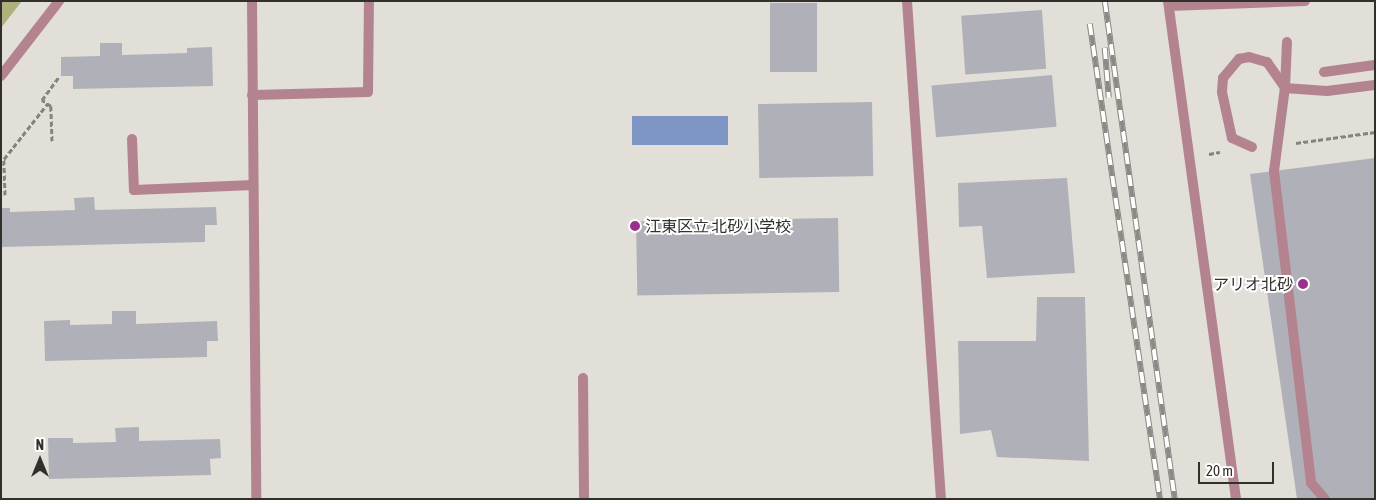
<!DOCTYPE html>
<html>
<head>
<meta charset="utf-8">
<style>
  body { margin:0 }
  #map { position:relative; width:1376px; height:500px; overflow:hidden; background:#e2dfd8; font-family:"Asap Condensed","Noto Sans JP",sans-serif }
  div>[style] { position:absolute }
  .green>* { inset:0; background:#aeb17c }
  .water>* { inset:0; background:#7e96c4; transform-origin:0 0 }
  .building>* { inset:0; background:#b0b1b8; transform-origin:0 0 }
  .path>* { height:3px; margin-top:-1.5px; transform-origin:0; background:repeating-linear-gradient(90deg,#85837e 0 5px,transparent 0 7.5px) }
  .service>* { height:10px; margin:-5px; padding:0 5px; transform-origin:5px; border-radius:5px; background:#b38490 }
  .minor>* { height:10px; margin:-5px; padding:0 5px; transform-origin:5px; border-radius:5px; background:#b38490 }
  .tertiary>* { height:10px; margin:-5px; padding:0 5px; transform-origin:5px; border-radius:5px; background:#b38490 }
  .rail>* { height:5.5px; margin-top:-2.75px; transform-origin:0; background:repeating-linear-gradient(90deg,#fff 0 11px,#8c8a85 0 22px); box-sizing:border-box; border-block:1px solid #8c8a85 }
  .service-bridge>* { height:10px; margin:-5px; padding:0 5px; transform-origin:5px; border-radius:5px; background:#b38490 }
  .dots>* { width:14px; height:14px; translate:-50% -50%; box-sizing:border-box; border:2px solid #fff; border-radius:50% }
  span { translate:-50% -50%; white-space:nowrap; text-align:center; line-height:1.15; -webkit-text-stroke:4px #fff; paint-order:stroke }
  .poi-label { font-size:16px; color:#31302d }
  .left { translate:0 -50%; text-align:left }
  .right { translate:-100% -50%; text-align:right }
  .frame { position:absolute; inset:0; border:2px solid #31302d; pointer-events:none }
  .north { position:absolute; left:15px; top:435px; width:50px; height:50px; -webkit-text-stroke:4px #fff; paint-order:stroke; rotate:0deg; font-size:14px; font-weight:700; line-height:20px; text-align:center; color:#31302d }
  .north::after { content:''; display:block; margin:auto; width:18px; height:22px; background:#31302d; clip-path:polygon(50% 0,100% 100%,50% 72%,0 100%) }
  .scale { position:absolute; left:1198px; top:462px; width:76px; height:22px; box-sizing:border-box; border:2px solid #31302d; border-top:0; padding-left:6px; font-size:15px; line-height:18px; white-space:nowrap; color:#31302d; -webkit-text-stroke:4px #fff; paint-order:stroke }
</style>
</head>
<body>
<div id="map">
  <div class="green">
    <i style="clip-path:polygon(1px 1px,22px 1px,1px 28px)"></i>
  </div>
  <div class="water">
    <i style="left:728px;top:116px;width:29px;height:96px;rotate:90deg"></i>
  </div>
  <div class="building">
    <i style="left:770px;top:3px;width:47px;height:69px"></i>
    <i style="left:1042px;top:10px;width:59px;height:81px;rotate:86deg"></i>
    <i style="clip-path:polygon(100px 43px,122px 43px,122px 55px,187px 53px,187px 48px,212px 47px,213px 86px,73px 89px,73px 76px,61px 76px,61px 57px,100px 56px)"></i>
    <i style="left:1052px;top:75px;width:52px;height:121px;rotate:85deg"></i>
    <i style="left:872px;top:102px;width:74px;height:114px;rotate:89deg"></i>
    <i style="clip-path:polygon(1375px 158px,1375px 499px,1297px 499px,1250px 174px)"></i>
    <i style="clip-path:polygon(1067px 178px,1075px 273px,987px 278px,982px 226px,959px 227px,958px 183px)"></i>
    <i style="clip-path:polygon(94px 197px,95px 210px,216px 207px,217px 225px,205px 225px,205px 242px,1px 247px,1px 208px,10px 208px,10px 212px,75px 210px,74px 198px)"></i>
    <i style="left:838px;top:218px;width:74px;height:202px;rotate:89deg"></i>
    <i style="clip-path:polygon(1037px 297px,1085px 297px,1089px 461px,997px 457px,991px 430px,960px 434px,958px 341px,1036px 341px)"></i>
    <i style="clip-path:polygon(112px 311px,136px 311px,136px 324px,217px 321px,218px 341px,207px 341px,207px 357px,45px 361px,44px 321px,70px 320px,70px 325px,112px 324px)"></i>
    <i style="clip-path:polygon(139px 427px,139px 441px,220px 439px,221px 458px,210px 459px,211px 475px,49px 479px,48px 438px,73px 438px,73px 443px,116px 442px,115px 428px)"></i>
  </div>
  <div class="path">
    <i style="left:52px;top:141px;width:35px;rotate:-92deg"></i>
    <i style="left:51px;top:106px;width:11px;rotate:-146deg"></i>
    <i style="left:42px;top:100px;width:29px;rotate:-54deg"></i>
    <i style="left:1296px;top:143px;width:80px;rotate:-7.9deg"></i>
    <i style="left:1209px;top:154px;width:11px;rotate:-10deg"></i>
    <i style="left:5px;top:195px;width:36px;rotate:-92deg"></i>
    <i style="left:4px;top:159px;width:71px;rotate:-51.8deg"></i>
  </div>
  <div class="service">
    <i style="left:1324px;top:72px;width:51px;rotate:-7.8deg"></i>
    <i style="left:1285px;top:88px;width:46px;rotate:-87.5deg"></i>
    <i style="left:252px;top:95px;width:116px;rotate:-1.5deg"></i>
    <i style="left:368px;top:92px;width:91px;rotate:-89.4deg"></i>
    <i style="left:132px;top:139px;width:51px;rotate:87.8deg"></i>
    <i style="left:134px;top:190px;width:119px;rotate:-2.4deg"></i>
    <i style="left:1252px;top:147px;width:22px;rotate:-156deg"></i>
    <i style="left:1232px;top:138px;width:47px;rotate:-102.3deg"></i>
    <i style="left:1222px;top:92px;width:14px;rotate:-86deg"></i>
    <i style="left:1223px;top:78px;width:25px;rotate:-50deg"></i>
    <i style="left:1239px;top:59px;width:10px;rotate:-11deg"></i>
    <i style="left:1249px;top:57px;width:19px;rotate:16deg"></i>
    <i style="left:1267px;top:62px;width:32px;rotate:55deg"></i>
    <i style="left:1285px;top:88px;width:42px;rotate:4.1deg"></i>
    <i style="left:1327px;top:91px;width:48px;rotate:-7.1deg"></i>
    <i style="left:1274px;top:171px;width:314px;rotate:83.2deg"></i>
    <i style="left:1311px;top:483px;width:21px;rotate:49deg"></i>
    <i style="left:583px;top:378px;width:121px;rotate:89.5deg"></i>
  </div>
  <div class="minor">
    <i style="left:252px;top:1px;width:498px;rotate:89.5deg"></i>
    <i style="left:907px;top:1px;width:499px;rotate:86.1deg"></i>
  </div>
  <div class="tertiary">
    <i style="left:1168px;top:1px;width:503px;rotate:82.22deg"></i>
    <i style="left:1169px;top:6px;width:136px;rotate:-2.1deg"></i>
    <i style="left:1px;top:76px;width:95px;rotate:-52.3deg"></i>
  </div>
  <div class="rail">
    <i style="left:1105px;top:1px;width:503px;rotate:82deg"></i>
    <i style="left:1090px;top:24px;width:480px;rotate:81.6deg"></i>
    <i style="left:1105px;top:48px;width:50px;rotate:85.4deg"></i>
  </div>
  <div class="service-bridge">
    <i style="left:1274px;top:171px;width:84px;rotate:-82.5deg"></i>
  </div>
  <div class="dots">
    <i style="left:635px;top:226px;background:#9c2e8d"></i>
    <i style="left:1303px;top:284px;background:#9c2e8d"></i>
  </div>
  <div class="poi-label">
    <span class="left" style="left:645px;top:226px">江東区立 北砂小学校</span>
    <span class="right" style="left:1293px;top:284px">アリオ北砂</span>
  </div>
  <div class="frame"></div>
  <div class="north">N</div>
  <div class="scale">20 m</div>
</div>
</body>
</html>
